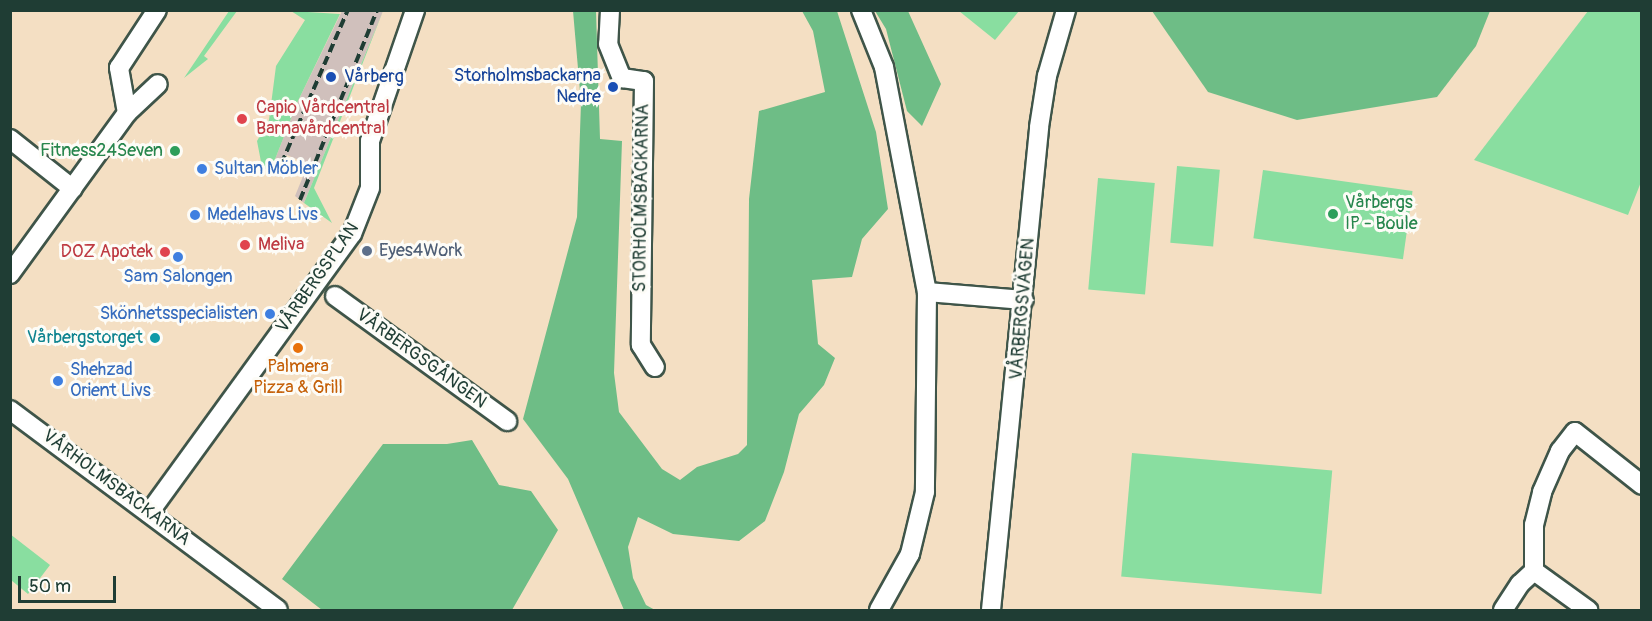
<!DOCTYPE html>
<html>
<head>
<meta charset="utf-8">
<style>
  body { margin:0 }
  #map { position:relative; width:1652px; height:621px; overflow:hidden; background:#f4dfc3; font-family:Pangolin,sans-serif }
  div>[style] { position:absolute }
  .industrial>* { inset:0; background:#d0c0bc }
  .green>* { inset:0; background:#89dea0; transform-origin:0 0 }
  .forest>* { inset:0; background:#6ebd86 }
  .roads { filter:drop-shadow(2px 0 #3f5549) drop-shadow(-2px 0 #3f5549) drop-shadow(0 2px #3f5549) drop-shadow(0 -2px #3f5549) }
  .minor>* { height:18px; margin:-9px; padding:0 9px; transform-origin:9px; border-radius:9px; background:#fff }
  .rail>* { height:4px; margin-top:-2px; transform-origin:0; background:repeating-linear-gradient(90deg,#1f3d34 0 9px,transparent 0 13.5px) }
  .dots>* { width:16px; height:16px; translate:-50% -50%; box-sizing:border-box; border:3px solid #fdfcf7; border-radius:50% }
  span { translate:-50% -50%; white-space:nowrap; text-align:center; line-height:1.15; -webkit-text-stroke:6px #fdfcf7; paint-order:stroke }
  .transit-label { font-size:18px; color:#164399 }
  .left { translate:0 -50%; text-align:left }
  .right { translate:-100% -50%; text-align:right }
  .health-label { font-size:18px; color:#be3a42 }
  .leisure-label { font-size:18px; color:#27864d }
  .shop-label { font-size:18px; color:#366cbe }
  .street-label { font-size:18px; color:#1f3d34 }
  .service-label { font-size:18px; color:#4e5e75 }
  .culture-label { font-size:18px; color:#0d838f }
  .food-label { font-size:18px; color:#c56008 }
  .frame { position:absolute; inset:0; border:12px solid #1f3d34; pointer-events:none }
  .scale { position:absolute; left:18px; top:576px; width:98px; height:27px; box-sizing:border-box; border:3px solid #1f3d34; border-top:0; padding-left:8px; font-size:18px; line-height:21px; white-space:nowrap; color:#1f3d34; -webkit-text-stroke:4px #fdfcf7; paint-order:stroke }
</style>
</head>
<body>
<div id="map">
  <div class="industrial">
    <i style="clip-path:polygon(342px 11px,383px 11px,304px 203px,295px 196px,308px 164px,287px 155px,277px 177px,270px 172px,298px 101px)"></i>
  </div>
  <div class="green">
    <i style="clip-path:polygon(229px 11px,237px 11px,204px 56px,208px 59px,184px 78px)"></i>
    <i style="clip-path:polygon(291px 11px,340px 14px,298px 101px,270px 172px,262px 167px,257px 141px,269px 120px,276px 66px,305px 20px)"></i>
    <i style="clip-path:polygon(383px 11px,314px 188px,332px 223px,304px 203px)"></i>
    <i style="clip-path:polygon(959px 11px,1019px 11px,995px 40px)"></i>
    <i style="clip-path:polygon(1588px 11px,1641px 11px,1641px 182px,1628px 215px,1474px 160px)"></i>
    <i style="left:1177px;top:166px;width:43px;height:77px;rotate:5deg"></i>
    <i style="left:1263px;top:170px;width:151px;height:69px;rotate:8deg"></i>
    <i style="left:1098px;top:178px;width:57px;height:112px;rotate:5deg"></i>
    <i style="left:1132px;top:453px;width:201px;height:124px;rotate:5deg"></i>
    <i style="clip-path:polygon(10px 534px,50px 565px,28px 594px,11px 580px)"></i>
  </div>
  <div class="forest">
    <i style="clip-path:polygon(573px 11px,596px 11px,600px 139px,622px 141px,614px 373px,619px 412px,662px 469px,680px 480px,697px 467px,738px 454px,747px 445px,749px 199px,759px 111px,825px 92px,813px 31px,802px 11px,837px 11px,876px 132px,888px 209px,862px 239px,852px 277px,812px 280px,818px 344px,835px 358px,824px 385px,799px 414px,784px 472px,765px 521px,739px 541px,673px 534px,638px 517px,628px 547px,633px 578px,646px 605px,655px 610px,624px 610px,568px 479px,523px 419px,577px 217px,581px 103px)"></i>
    <i style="clip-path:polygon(875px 11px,908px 11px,941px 84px,922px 126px,907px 111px,886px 29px)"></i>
    <i style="clip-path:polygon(1152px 11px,1152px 10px,1490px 11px,1476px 46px,1437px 97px,1297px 120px,1208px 92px)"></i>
    <i style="clip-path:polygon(472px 440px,499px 485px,531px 491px,558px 530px,512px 610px,322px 610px,282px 579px,383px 444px,447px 444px)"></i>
  </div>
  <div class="roads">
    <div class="minor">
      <i style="left:610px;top:10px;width:34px;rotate:93deg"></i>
      <i style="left:608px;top:44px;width:37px;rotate:68deg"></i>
      <i style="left:622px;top:78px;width:22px;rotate:8deg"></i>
      <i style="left:644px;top:81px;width:264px;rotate:90.7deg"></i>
      <i style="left:641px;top:345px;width:26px;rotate:58deg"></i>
      <i style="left:861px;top:10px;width:61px;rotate:68deg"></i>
      <i style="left:884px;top:67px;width:229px;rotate:79.2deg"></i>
      <i style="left:927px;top:292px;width:200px;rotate:90.6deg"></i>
      <i style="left:925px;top:492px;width:64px;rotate:103.6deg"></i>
      <i style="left:910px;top:554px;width:64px;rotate:119deg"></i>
      <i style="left:127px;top:113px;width:46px;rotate:-100.1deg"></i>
      <i style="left:119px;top:68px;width:69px;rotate:-56.8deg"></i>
      <i style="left:10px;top:139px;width:80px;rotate:38.4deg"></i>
      <i style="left:10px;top:274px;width:199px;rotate:-54deg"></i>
      <i style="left:127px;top:113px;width:42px;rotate:-43.1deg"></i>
      <i style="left:927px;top:292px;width:97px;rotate:4.7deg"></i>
      <i style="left:335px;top:296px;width:213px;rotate:36deg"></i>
      <i style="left:10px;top:410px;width:334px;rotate:36.7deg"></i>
      <i style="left:149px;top:513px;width:345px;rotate:-54deg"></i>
      <i style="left:352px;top:234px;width:49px;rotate:-68.6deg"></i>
      <i style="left:370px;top:188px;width:47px;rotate:-90deg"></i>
      <i style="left:370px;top:141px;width:139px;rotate:-71deg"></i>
      <i style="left:1534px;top:571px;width:67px;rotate:35.8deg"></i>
      <i style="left:991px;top:610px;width:485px;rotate:-84.3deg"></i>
      <i style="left:1039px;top:127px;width:52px;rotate:-81.1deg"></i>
      <i style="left:1047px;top:76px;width:69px;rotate:-73.9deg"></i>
      <i style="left:1503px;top:610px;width:31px;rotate:-57deg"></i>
      <i style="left:1520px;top:584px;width:19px;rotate:-43deg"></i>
      <i style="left:1534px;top:571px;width:46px;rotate:-90deg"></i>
      <i style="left:1534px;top:525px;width:34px;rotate:-76deg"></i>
      <i style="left:1542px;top:492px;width:45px;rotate:-66.3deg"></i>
      <i style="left:1560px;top:451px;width:24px;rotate:-52deg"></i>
      <i style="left:1575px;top:432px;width:85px;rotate:38.3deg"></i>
    </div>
  </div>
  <div class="rail">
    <i style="left:276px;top:176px;width:181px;rotate:-66.6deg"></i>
    <i style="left:300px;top:200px;width:205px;rotate:-67.9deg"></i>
  </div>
  <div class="dots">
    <i style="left:331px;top:77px;background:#1a4fb4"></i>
    <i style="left:613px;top:87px;background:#1a4fb4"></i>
    <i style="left:242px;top:119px;background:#e0444e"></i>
    <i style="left:175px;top:151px;background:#2e9e5b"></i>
    <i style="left:202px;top:169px;background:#3f7fe0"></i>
    <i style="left:1333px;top:214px;background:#2e9e5b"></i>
    <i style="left:195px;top:215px;background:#3f7fe0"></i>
    <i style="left:245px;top:245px;background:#e0444e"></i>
    <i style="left:367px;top:251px;background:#5c6f8a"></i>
    <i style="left:165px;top:252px;background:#e0444e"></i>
    <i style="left:178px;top:257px;background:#3f7fe0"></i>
    <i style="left:270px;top:314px;background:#3f7fe0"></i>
    <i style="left:155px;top:338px;background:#0f9aa8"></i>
    <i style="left:298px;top:348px;background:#e8710a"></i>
    <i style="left:58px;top:381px;background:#3f7fe0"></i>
  </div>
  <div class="transit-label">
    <span class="left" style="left:344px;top:77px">Vårberg</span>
    <span class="right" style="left:601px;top:87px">Storholmsbackarna<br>Nedre</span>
  </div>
  <div class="health-label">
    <span class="left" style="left:256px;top:119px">Capio Vårdcentral<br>Barnavårdcentral</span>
    <span class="left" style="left:258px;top:245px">Meliva</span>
    <span class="right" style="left:153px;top:252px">DOZ Apotek</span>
  </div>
  <div class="leisure-label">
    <span class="right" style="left:163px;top:151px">Fitness24Seven</span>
    <span class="left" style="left:1345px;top:214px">Vårbergs<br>IP - Boule</span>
  </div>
  <div class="shop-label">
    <span class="left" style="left:214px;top:169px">Sultan Möbler</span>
    <span class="left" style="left:207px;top:215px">Medelhavs Livs</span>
    <span style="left:178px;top:277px">Sam Salongen</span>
    <span class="right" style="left:258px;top:314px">Skönhetsspecialisten</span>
    <span class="left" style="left:70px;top:381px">Shehzad<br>Orient Livs</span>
  </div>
  <div class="street-label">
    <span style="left:642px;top:198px;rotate:-89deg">STORHOLMSBACKARNA</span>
    <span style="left:318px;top:278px;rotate:-55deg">VÅRBERGSPLAN</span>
    <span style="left:1023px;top:309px;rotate:-85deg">VÅRBERGSVÄGEN</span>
    <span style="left:421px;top:359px;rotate:36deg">VÅRBERGSGÅNGEN</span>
    <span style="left:116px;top:488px;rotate:37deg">VÅRHOLMSBACKARNA</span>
  </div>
  <div class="service-label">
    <span class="left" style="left:379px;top:251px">Eyes4Work</span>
  </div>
  <div class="culture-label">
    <span class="right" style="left:143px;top:338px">Vårbergstorget</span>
  </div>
  <div class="food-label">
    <span style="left:298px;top:378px">Palmera<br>Pizza &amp; Grill</span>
  </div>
  <div class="frame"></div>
  <div class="scale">50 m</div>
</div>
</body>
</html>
